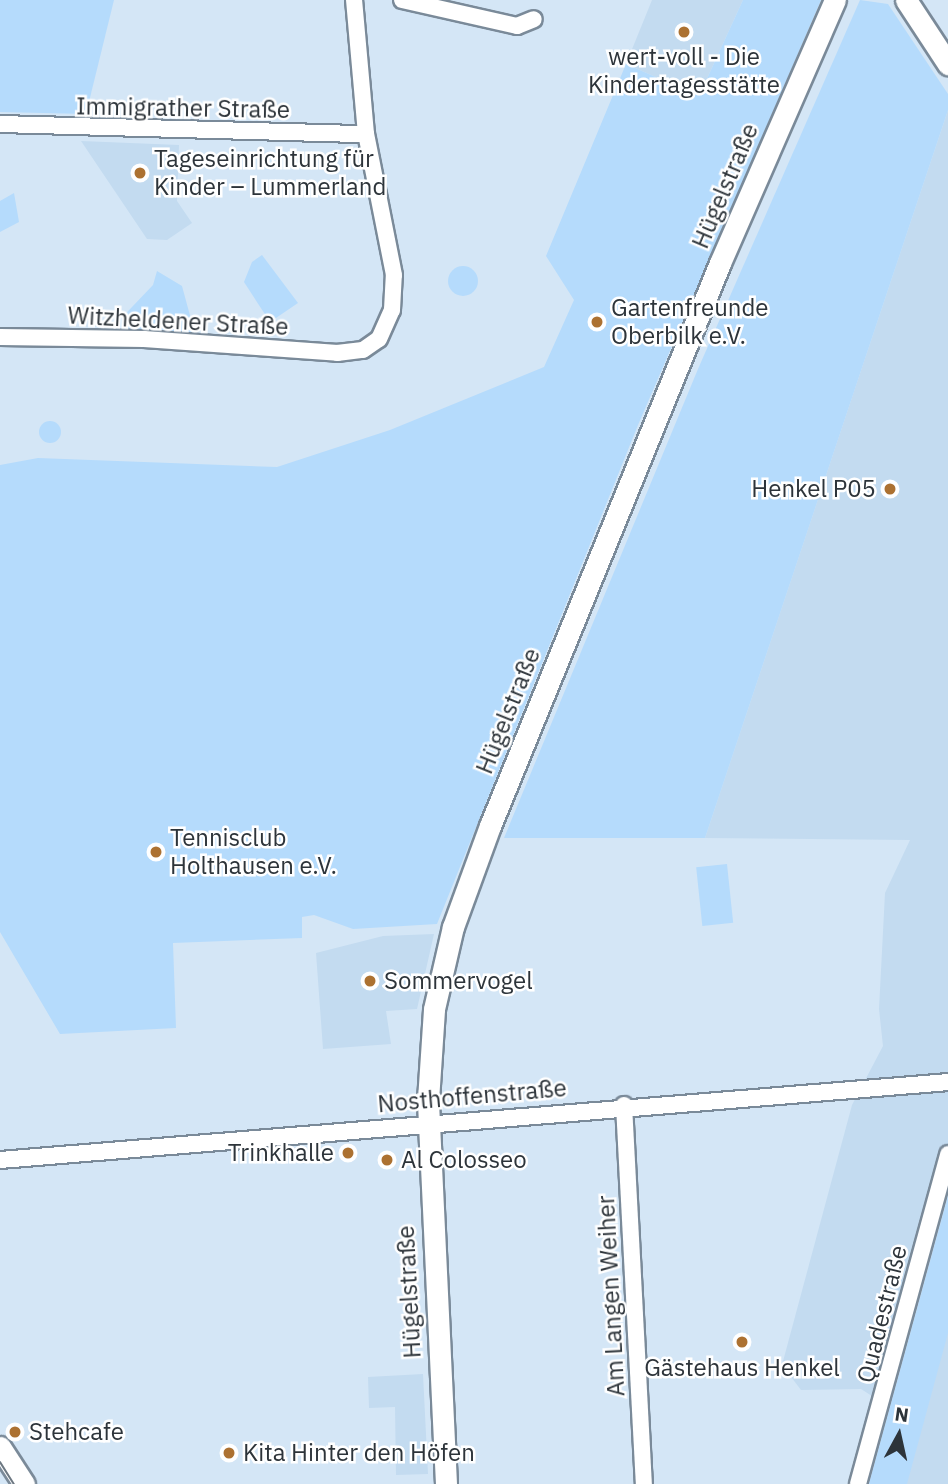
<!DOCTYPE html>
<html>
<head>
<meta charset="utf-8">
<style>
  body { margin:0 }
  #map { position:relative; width:948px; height:1484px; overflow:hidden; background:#d4e6f6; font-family:"IBM Plex Sans",sans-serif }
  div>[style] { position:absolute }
  .built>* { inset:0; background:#c3dbf0 }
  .green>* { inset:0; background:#b5dbfc; transform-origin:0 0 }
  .round { border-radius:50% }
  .roads { filter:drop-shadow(2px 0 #7a8a99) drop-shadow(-2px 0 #7a8a99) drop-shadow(0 2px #7a8a99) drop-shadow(0 -2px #7a8a99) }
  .street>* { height:16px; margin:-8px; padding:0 8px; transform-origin:8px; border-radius:8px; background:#fff }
  .secondary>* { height:21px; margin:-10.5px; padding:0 10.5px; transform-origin:10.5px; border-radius:10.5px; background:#fff }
  .tram>* { height:2px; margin:-1px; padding:0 1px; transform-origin:1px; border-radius:1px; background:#6d7882 }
  .dots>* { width:19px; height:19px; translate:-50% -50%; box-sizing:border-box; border:4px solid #fff; border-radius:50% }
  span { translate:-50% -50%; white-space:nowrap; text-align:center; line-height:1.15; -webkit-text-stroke:5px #fff; paint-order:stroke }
  .poi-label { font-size:24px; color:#2d343a }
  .left { translate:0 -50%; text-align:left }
  .right { translate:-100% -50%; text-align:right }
  .street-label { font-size:24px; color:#2d343a }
  .north { position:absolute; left:864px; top:1400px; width:70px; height:70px; -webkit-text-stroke:5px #fff; paint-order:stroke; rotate:8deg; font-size:19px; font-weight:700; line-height:28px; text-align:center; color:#2d343a }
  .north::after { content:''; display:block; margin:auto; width:24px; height:32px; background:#2d343a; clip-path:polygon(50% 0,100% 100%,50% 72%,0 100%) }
</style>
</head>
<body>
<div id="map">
  <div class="built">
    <i style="clip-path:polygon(652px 0,743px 0,699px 96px,626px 64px)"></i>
    <i style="clip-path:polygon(948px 110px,948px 1484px,863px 1484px,875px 1398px,861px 1389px,801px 1390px,782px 1365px,852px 1105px,883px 1046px,879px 1009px,885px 893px,910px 840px,705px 838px)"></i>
    <i style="clip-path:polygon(81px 141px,179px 145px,177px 201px,192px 223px,167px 240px,147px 239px)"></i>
    <i style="clip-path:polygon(434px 934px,417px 1009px,386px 1011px,391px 1044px,323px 1049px,316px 953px,383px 936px)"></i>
    <i style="clip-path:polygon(423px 1374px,428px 1474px,396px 1475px,395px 1407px,369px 1408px,368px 1377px)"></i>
  </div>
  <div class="green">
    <i style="clip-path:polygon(0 0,114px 0,86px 114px,0 112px)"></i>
    <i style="clip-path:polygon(743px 0,821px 0,638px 425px,437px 924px,353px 929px,314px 915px,302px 917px,302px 938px,173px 943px,176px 1028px,60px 1034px,0 932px,0 465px,38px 458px,277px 467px,390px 430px,544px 367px,574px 300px,546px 256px,626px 64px,699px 96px)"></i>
    <i style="clip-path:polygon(860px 0,888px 4px,948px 94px,948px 110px,705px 838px,504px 838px,698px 369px)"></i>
    <i style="clip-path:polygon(14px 193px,19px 222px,0 232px,0 201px)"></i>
    <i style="clip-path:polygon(262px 255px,298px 303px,270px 322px,244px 282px,252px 262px)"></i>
    <i class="round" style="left:448px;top:266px;width:30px;height:30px"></i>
    <i style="clip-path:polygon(157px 271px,182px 286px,195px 334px,111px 329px,153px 285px)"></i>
    <i class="round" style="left:39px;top:421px;width:22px;height:22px"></i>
    <i style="left:727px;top:864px;width:59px;height:31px;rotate:84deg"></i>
    <i style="clip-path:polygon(948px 1197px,948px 1333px,907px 1484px,869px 1484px)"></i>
  </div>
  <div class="roads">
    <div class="street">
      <i style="left:402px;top:0;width:118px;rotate:12.7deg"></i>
      <i style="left:517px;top:26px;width:18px;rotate:-22deg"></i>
      <i style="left:0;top:124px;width:366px;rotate:1.6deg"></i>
      <i style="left:0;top:337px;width:144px;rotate:0.8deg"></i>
      <i style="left:144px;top:339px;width:194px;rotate:4.1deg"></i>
      <i style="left:337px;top:353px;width:26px;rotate:-7deg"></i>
      <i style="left:363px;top:350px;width:19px;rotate:-35deg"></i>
      <i style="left:379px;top:339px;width:32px;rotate:-66deg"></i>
      <i style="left:392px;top:310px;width:35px;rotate:-87deg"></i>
      <i style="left:394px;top:275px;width:144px;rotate:-101.2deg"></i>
      <i style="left:366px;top:134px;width:135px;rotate:-95.1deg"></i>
      <i style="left:624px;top:1105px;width:380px;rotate:87deg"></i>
      <i style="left:0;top:1160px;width:951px;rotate:-4.7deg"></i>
      <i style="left:858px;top:1484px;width:342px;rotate:-74.7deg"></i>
    </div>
    <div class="secondary">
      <i style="left:906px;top:0;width:77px;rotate:56.7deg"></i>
      <i style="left:0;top:1447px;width:44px;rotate:57deg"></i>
      <i style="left:446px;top:1484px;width:384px;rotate:-92.7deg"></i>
      <i style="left:428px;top:1100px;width:91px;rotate:-86.2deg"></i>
      <i style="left:434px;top:1009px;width:84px;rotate:-77deg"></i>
      <i style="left:453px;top:927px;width:108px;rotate:-69.9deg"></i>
      <i style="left:490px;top:826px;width:608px;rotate:-67.78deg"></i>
      <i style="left:720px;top:263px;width:287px;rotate:-66.4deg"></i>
    </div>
  </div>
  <div class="tram">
    <i style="left:0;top:1462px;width:26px;rotate:58deg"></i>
  </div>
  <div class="dots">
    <i style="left:684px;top:32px;background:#ac7131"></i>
    <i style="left:140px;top:173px;background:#ac7131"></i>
    <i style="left:597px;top:322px;background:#ac7131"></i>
    <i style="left:890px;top:489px;background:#ac7131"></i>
    <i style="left:156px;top:852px;background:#ac7131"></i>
    <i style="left:370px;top:981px;background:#ac7131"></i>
    <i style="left:348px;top:1153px;background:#ac7131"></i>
    <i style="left:387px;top:1160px;background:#ac7131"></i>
    <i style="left:742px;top:1342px;background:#ac7131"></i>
    <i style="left:15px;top:1432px;background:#ac7131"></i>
    <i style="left:229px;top:1453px;background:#ac7131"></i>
  </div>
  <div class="poi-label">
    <span style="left:684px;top:71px">wert-voll - Die<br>Kindertagesstätte</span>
    <span class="left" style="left:154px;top:173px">Tageseinrichtung für<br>Kinder – Lummerland</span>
    <span class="left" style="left:611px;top:322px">Gartenfreunde<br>Oberbilk e.V.</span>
    <span class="right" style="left:876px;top:489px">Henkel P05</span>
    <span class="left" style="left:170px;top:852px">Tennisclub<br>Holthausen e.V.</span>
    <span class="left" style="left:384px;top:981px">Sommervogel</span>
    <span class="right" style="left:334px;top:1153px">Trinkhalle</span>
    <span class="left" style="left:401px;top:1160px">Al Colosseo</span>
    <span style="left:742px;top:1368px">Gästehaus Henkel</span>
    <span class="left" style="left:29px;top:1432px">Stehcafe</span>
    <span class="left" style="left:243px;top:1453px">Kita Hinter den Höfen</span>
  </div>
  <div class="street-label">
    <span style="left:183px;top:108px;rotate:1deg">Immigrather Straße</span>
    <span style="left:725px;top:186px;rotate:-67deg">Hügelstraße</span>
    <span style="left:178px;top:321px;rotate:3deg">Witzheldener Straße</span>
    <span style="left:508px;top:711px;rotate:-68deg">Hügelstraße</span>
    <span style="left:472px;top:1096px;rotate:-5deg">Nosthoffenstraße</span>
    <span style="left:409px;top:1292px;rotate:-93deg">Hügelstraße</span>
    <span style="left:611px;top:1296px;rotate:-93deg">Am Langen Weiher</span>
    <span style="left:882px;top:1314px;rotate:-76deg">Quadestraße</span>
  </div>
  <div class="north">N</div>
</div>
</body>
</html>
